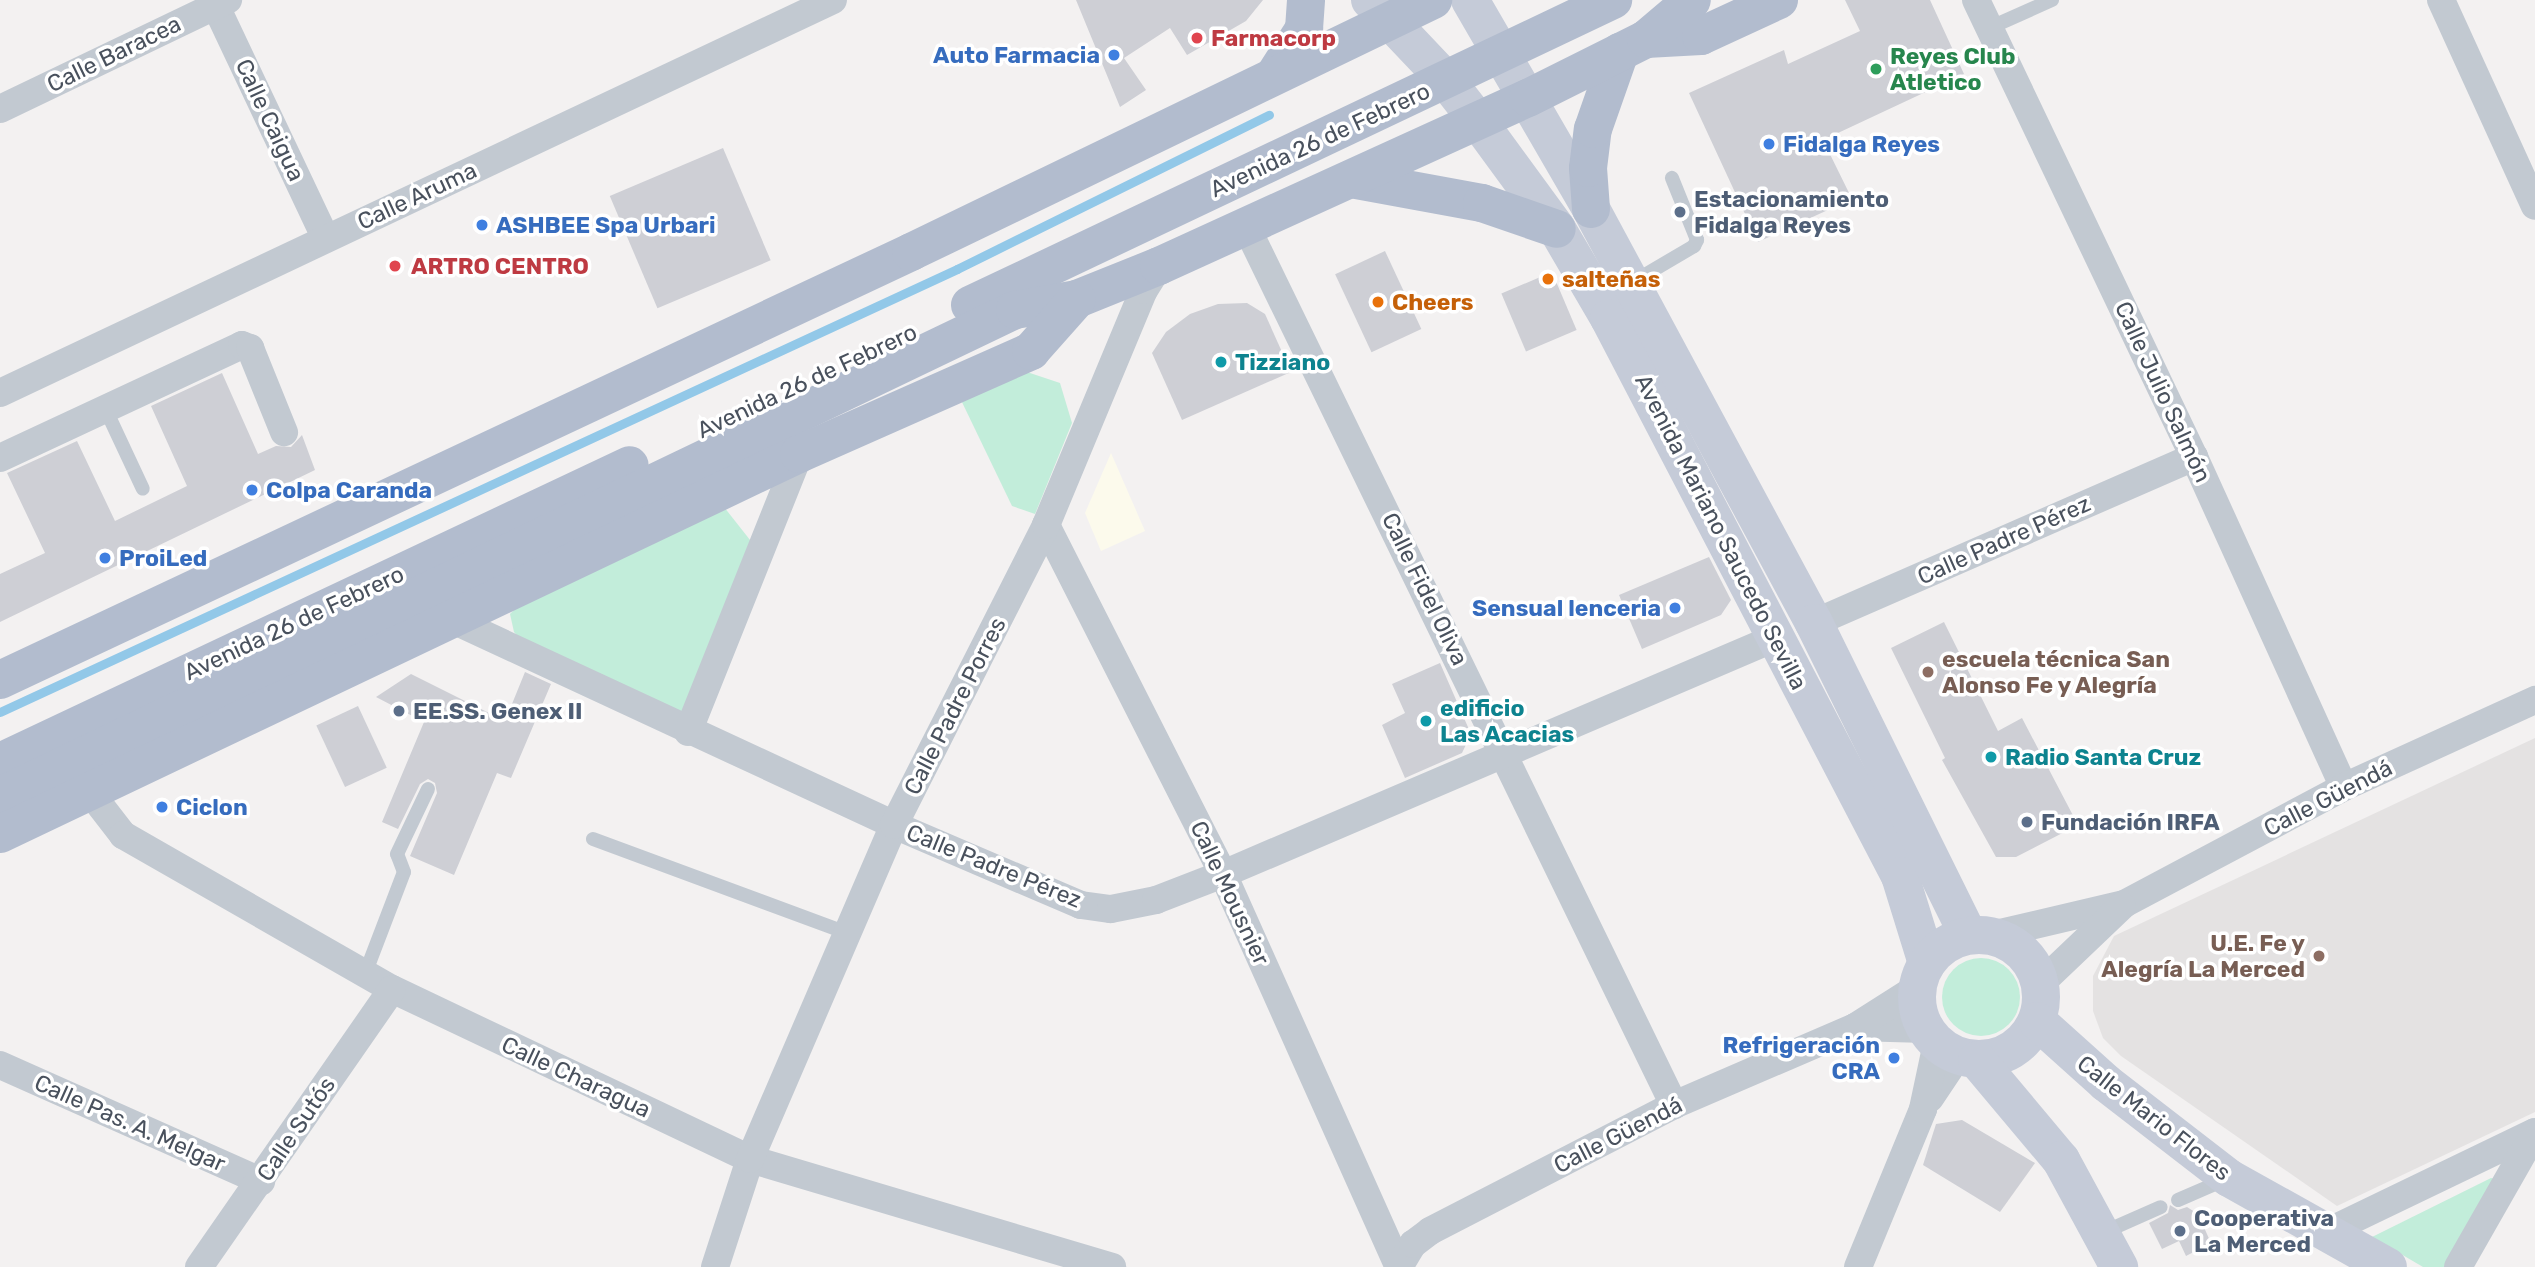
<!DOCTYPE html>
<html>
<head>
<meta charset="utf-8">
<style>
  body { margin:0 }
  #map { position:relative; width:2535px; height:1267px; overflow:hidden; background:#f3f1f1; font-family:Rubik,sans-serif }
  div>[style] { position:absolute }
  .commercial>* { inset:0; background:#fcfaec }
  .education>* { inset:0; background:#e4e2e2 }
  .green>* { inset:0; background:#c2edda }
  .round { border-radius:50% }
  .stream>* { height:9px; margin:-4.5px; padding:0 4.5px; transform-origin:4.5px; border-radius:4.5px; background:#92c8e8 }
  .building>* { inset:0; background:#cecfd5; transform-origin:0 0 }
  .lane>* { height:14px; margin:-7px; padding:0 7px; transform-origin:7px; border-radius:7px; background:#c2c9d1 }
  .street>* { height:28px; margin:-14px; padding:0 14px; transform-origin:14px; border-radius:14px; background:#c2c9d1 }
  .secondary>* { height:38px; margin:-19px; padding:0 19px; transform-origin:19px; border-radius:19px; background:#c5cbd8 }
  .secondary>.ring { margin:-19px; padding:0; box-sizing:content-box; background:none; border:38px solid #c5cbd8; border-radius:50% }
  .primary>* { height:38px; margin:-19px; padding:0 19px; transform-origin:19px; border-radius:19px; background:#b2bcce }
  .dots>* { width:19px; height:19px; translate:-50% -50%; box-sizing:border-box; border:4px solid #fff; border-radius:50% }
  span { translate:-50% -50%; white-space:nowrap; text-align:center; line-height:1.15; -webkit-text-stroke:7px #fff; paint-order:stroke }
  .health-label { font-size:23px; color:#be3a42; font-weight:700 }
  .left { translate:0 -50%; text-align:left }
  .street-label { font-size:23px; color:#49515d }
  .shop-label { font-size:23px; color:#366cbe; font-weight:700 }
  .right { translate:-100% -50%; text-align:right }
  .leisure-label { font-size:23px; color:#27864d; font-weight:700 }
  .service-label { font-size:23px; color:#4e5e75; font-weight:700 }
  .food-label { font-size:23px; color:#c56008; font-weight:700 }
  .culture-label { font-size:23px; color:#0d838f; font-weight:700 }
  .education-label { font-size:23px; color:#785e54; font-weight:700 }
</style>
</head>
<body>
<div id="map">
  <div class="commercial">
    <i style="clip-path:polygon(1111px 453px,1145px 531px,1101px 551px,1085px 513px)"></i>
  </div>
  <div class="education">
    <i style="clip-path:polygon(2535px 738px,2535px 1112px,2337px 1206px,2121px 1056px,2103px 1038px,2093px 1011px,2093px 976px,2114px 936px)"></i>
  </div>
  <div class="green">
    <i style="clip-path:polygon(1027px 372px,1060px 383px,1072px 423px,1035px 514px,1012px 506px,960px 398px)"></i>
    <i style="clip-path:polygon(724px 507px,754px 545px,684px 716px,522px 641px,514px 632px,510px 614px,518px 606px)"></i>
    <i class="round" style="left:1942px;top:958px;width:78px;height:78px"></i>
    <i style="clip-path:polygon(2491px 1178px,2495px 1179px,2450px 1267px,2423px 1267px,2372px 1237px)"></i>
  </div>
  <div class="stream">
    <i style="left:0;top:712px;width:1055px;rotate:-24.84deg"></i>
    <i style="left:957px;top:269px;width:348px;rotate:-26.3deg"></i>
  </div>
  <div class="building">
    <i style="clip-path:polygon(1076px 0,1263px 0,1246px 21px,1187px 55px,1170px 28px,1124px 58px,1146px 90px,1120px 107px)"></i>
    <i style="clip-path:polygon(1845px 0,1930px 0,1964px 74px,1823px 140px,1852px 199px,1758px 242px,1689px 93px,1784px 50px,1788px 64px,1860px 31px)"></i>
    <i style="left:723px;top:148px;width:122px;height:123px;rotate:67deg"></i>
    <i style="left:1385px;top:251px;width:86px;height:55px;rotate:65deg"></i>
    <i style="left:1552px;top:272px;width:63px;height:55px;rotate:67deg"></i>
    <i style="clip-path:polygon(1247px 303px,1265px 314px,1291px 372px,1182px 420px,1152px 353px,1166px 332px,1190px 314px,1218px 304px)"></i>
    <i style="clip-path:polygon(222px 373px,258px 454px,276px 446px,291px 447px,302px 435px,315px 470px,0 622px,0 574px,45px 553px,7px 473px,77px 441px,115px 521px,187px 486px,151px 406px)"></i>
    <i style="clip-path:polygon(1709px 557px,1731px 600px,1721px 615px,1642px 649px,1619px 595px)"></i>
    <i style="clip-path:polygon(1944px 622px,1998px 731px,2022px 718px,2078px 825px,2016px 857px,1996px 857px,1942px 760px,1945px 758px,1891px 648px)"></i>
    <i style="clip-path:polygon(1440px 663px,1471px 734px,1462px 753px,1405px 778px,1382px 725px,1405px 713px,1392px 684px)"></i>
    <i style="clip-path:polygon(525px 672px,551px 684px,511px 778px,497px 773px,454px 875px,410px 856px,437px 793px,435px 783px,428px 779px,420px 784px,398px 829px,382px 822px,424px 722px,376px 697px,411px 674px,505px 721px)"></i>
    <i style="left:358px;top:706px;width:68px;height:46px;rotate:65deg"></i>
    <i style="clip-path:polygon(1962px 1120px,2035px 1163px,2000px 1212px,1923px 1165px,1936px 1124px)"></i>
    <i style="clip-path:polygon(2170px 1205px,2178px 1210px,2187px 1207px,2198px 1214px,2211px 1243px,2186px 1256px,2179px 1241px,2162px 1249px,2149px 1223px,2168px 1213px)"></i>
  </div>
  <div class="lane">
    <i style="left:1989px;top:28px;width:69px;rotate:-24deg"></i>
    <i style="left:1633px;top:282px;width:71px;rotate:-30.5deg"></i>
    <i style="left:1694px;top:246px;width:7px;rotate:-63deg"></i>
    <i style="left:1697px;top:240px;width:67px;rotate:-112deg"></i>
    <i style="left:105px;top:408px;width:89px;rotate:64.9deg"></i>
    <i style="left:593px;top:839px;width:271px;rotate:20.3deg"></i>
    <i style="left:365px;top:974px;width:109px;rotate:-69.1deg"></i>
    <i style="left:404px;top:872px;width:19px;rotate:-111deg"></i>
    <i style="left:397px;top:854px;width:72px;rotate:-64.5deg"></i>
    <i style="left:2178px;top:1200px;width:50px;rotate:-23.5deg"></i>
    <i style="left:2102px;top:1233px;width:64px;rotate:-23.8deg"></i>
  </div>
  <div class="street">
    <i style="left:213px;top:0;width:264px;rotate:64.7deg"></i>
    <i style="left:1976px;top:0;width:506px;rotate:64.5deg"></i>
    <i style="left:2194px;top:457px;width:362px;rotate:65.6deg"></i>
    <i style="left:2441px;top:0;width:226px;rotate:65.5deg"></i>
    <i style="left:0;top:109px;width:253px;rotate:-25.6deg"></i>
    <i style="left:1246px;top:226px;width:978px;rotate:64.04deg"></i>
    <i style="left:0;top:393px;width:921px;rotate:-25.26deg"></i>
    <i style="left:0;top:458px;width:267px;rotate:-25deg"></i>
    <i style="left:242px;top:345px;width:9px;rotate:21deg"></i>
    <i style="left:250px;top:348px;width:91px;rotate:68deg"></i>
    <i style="left:1046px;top:525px;width:391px;rotate:63.1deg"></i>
    <i style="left:1223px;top:874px;width:431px;rotate:65.9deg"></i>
    <i style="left:455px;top:621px;width:484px;rotate:24.9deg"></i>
    <i style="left:894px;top:825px;width:203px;rotate:23.2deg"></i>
    <i style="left:1081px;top:905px;width:30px;rotate:8deg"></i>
    <i style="left:1111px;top:909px;width:46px;rotate:-11.3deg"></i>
    <i style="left:1156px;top:900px;width:72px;rotate:-21.2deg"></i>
    <i style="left:1223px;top:874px;width:600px;rotate:-23.15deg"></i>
    <i style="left:1814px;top:623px;width:415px;rotate:-23.6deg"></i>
    <i style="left:688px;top:732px;width:299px;rotate:-68.2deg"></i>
    <i style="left:89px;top:791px;width:56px;rotate:52.3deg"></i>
    <i style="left:123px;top:835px;width:310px;rotate:29.8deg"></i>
    <i style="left:392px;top:989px;width:396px;rotate:25.4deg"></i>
    <i style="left:750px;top:1159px;width:378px;rotate:16.6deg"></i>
    <i style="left:1992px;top:935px;width:136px;rotate:-13.2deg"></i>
    <i style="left:2124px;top:904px;width:249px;rotate:-28deg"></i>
    <i style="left:2344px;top:787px;width:210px;rotate:-24.5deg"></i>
    <i style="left:2040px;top:984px;width:113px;rotate:-43.6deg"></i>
    <i style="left:1855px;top:1027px;width:71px;rotate:1.6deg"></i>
    <i style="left:0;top:1065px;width:286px;rotate:24deg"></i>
    <i style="left:1930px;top:1098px;width:50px;rotate:-56.3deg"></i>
    <i style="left:2325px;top:1233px;width:233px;rotate:-25.7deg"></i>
    <i style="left:199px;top:1267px;width:338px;rotate:-55.2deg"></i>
    <i style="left:715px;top:1267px;width:114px;rotate:-72deg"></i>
    <i style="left:750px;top:1159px;width:364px;rotate:-66.7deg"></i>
    <i style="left:894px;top:825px;width:336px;rotate:-63.1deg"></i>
    <i style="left:1046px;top:525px;width:255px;rotate:-67.4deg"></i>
    <i style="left:1144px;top:290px;width:28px;rotate:-58deg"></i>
    <i style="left:1399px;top:1267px;width:27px;rotate:-59deg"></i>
    <i style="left:1413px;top:1244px;width:21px;rotate:-37deg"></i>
    <i style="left:1430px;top:1231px;width:275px;rotate:-27.3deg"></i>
    <i style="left:1674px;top:1105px;width:197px;rotate:-23.3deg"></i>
    <i style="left:1855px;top:1027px;width:75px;rotate:-32.4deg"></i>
    <i style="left:1858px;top:1267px;width:171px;rotate:-67.6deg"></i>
    <i style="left:1923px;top:1109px;width:67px;rotate:-78deg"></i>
    <i style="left:2458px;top:1267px;width:155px;rotate:-60.3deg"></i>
  </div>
  <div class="secondary">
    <i style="left:1370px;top:0;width:110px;rotate:46.5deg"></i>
    <i style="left:1446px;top:80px;width:52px;rotate:52deg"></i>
    <i style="left:1478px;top:121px;width:134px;rotate:53.8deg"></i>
    <i style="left:1557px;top:229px;width:103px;rotate:59.7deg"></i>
    <i style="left:1609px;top:318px;width:629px;rotate:62.46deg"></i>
    <i style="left:1900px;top:876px;width:91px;rotate:72.8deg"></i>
    <i style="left:1470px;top:0;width:241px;rotate:59.9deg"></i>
    <i style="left:1591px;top:209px;width:470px;rotate:61.7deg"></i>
    <i style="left:1814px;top:623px;width:348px;rotate:63.7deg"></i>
    <i class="ring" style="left:1917px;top:935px;width:86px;height:86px"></i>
    <i style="left:2037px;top:1021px;width:93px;rotate:41.9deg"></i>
    <i style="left:2106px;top:1083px;width:155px;rotate:37.7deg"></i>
    <i style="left:2229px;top:1178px;width:182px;rotate:29.2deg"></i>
    <i style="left:1977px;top:1060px;width:131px;rotate:50deg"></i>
    <i style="left:2061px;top:1160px;width:122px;rotate:61.5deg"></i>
  </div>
  <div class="primary">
    <i style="left:1646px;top:39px;width:55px;rotate:-3.1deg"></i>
    <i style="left:1701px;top:36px;width:86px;rotate:-24.8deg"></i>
    <i style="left:1274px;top:76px;width:56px;rotate:-57.4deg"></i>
    <i style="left:1304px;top:29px;width:29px;rotate:-86deg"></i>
    <i style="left:1351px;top:179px;width:133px;rotate:10.4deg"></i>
    <i style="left:1482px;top:203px;width:79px;rotate:19.1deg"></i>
    <i style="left:1591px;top:209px;width:41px;rotate:-94.2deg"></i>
    <i style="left:1588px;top:168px;width:39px;rotate:-83deg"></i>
    <i style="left:1593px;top:129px;width:82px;rotate:-70.7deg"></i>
    <i style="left:970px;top:305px;width:712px;rotate:-25.38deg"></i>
    <i style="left:0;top:680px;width:1007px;rotate:-25.16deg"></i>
    <i style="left:911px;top:252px;width:580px;rotate:-25.77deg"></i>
    <i style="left:0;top:762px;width:696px;rotate:-25.24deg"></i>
    <i style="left:0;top:796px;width:1125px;rotate:-25.59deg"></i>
    <i style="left:1015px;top:310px;width:63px;rotate:-10.1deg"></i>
    <i style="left:1077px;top:299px;width:88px;rotate:-21.9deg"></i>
    <i style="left:1159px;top:266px;width:405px;rotate:-24.5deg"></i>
    <i style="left:1528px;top:98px;width:132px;rotate:-26.6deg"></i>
    <i style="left:1646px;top:39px;width:60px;rotate:-40.3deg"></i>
    <i style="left:0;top:834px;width:885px;rotate:-25.44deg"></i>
    <i style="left:799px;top:454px;width:254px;rotate:-23.9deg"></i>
    <i style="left:1031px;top:351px;width:69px;rotate:-48.5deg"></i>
  </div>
  <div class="dots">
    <i style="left:1197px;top:38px;background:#e0444e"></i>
    <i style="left:1114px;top:55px;background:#3f7fe0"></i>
    <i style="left:1876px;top:69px;background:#2e9e5b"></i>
    <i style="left:1769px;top:144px;background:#3f7fe0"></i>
    <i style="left:1680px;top:212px;background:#5c6f8a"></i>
    <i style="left:482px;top:225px;background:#3f7fe0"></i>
    <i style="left:395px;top:266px;background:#e0444e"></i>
    <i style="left:1548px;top:279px;background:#e8710a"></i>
    <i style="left:1378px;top:302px;background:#e8710a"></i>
    <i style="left:1221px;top:362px;background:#0f9aa8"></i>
    <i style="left:252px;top:490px;background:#3f7fe0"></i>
    <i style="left:105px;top:558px;background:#3f7fe0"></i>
    <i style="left:1675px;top:608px;background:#3f7fe0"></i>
    <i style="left:1928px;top:672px;background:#8d6e63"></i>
    <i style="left:399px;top:711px;background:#5c6f8a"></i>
    <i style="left:1426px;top:721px;background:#0f9aa8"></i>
    <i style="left:1991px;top:757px;background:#0f9aa8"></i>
    <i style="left:162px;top:807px;background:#3f7fe0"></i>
    <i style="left:2027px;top:822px;background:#5c6f8a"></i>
    <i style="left:2319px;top:956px;background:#8d6e63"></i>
    <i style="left:1894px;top:1058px;background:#3f7fe0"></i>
    <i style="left:2180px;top:1231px;background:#5c6f8a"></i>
  </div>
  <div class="health-label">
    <span class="left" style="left:1211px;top:38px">Farmacorp</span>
    <span class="left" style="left:411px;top:266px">ARTRO CENTRO</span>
  </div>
  <div class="street-label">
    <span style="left:114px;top:54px;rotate:-26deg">Calle Baracea</span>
    <span style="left:270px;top:120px;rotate:65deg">Calle Caigua</span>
    <span style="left:1320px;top:140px;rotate:-25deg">Avenida 26 de Febrero</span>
    <span style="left:417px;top:196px;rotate:-25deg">Calle Aruma</span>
    <span style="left:807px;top:381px;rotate:-25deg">Avenida 26 de Febrero</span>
    <span style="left:2163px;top:392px;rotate:65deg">Calle Julio Salmón</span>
    <span style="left:1721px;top:532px;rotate:63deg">Avenida Mariano Saucedo Sevilla</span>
    <span style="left:2004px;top:540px;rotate:-24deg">Calle Padre Pérez</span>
    <span style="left:1425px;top:589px;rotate:64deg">Calle Fidel Oliva</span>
    <span style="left:294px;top:623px;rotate:-25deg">Avenida 26 de Febrero</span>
    <span style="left:955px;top:706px;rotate:-63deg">Calle Padre Porres</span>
    <span style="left:2328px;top:798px;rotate:-27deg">Calle Güendá</span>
    <span style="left:994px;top:866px;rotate:22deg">Calle Padre Pérez</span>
    <span style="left:1230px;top:893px;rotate:65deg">Calle Mousnier</span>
    <span style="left:576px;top:1077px;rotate:25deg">Calle Charagua</span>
    <span style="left:2154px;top:1118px;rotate:38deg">Calle Mario Flores</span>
    <span style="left:130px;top:1123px;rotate:24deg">Calle Pas. A. Melgar</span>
    <span style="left:296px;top:1129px;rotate:-56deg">Calle Sutós</span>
    <span style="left:1618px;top:1135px;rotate:-27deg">Calle Güendá</span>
  </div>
  <div class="shop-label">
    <span class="right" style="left:1100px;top:55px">Auto Farmacia</span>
    <span class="left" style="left:1783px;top:144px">Fidalga Reyes</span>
    <span class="left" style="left:496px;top:225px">ASHBEE Spa Urbari</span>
    <span class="left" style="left:266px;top:490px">Colpa Caranda</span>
    <span class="left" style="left:119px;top:558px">ProiLed</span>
    <span class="right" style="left:1661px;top:608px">Sensual lenceria</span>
    <span class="left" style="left:176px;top:807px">Ciclon</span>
    <span class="right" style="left:1880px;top:1058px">Refrigeración<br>CRA</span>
  </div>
  <div class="leisure-label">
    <span class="left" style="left:1890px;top:69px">Reyes Club<br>Atletico</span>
  </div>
  <div class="service-label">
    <span class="left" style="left:1694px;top:212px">Estacionamiento<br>Fidalga Reyes</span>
    <span class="left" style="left:413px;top:711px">EE.SS. Genex II</span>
    <span class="left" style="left:2041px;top:822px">Fundación IRFA</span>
    <span class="left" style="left:2194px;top:1231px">Cooperativa<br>La Merced</span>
  </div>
  <div class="food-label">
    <span class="left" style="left:1562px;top:279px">salteñas</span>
    <span class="left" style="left:1392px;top:302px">Cheers</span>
  </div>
  <div class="culture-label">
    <span class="left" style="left:1235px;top:362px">Tizziano</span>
    <span class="left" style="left:1440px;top:721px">edificio<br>Las Acacias</span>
    <span class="left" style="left:2005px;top:757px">Radio Santa Cruz</span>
  </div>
  <div class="education-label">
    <span class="left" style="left:1942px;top:672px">escuela técnica San<br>Alonso Fe y Alegría</span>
    <span class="right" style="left:2305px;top:956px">U.E. Fe y<br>Alegría La Merced</span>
  </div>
</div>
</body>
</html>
